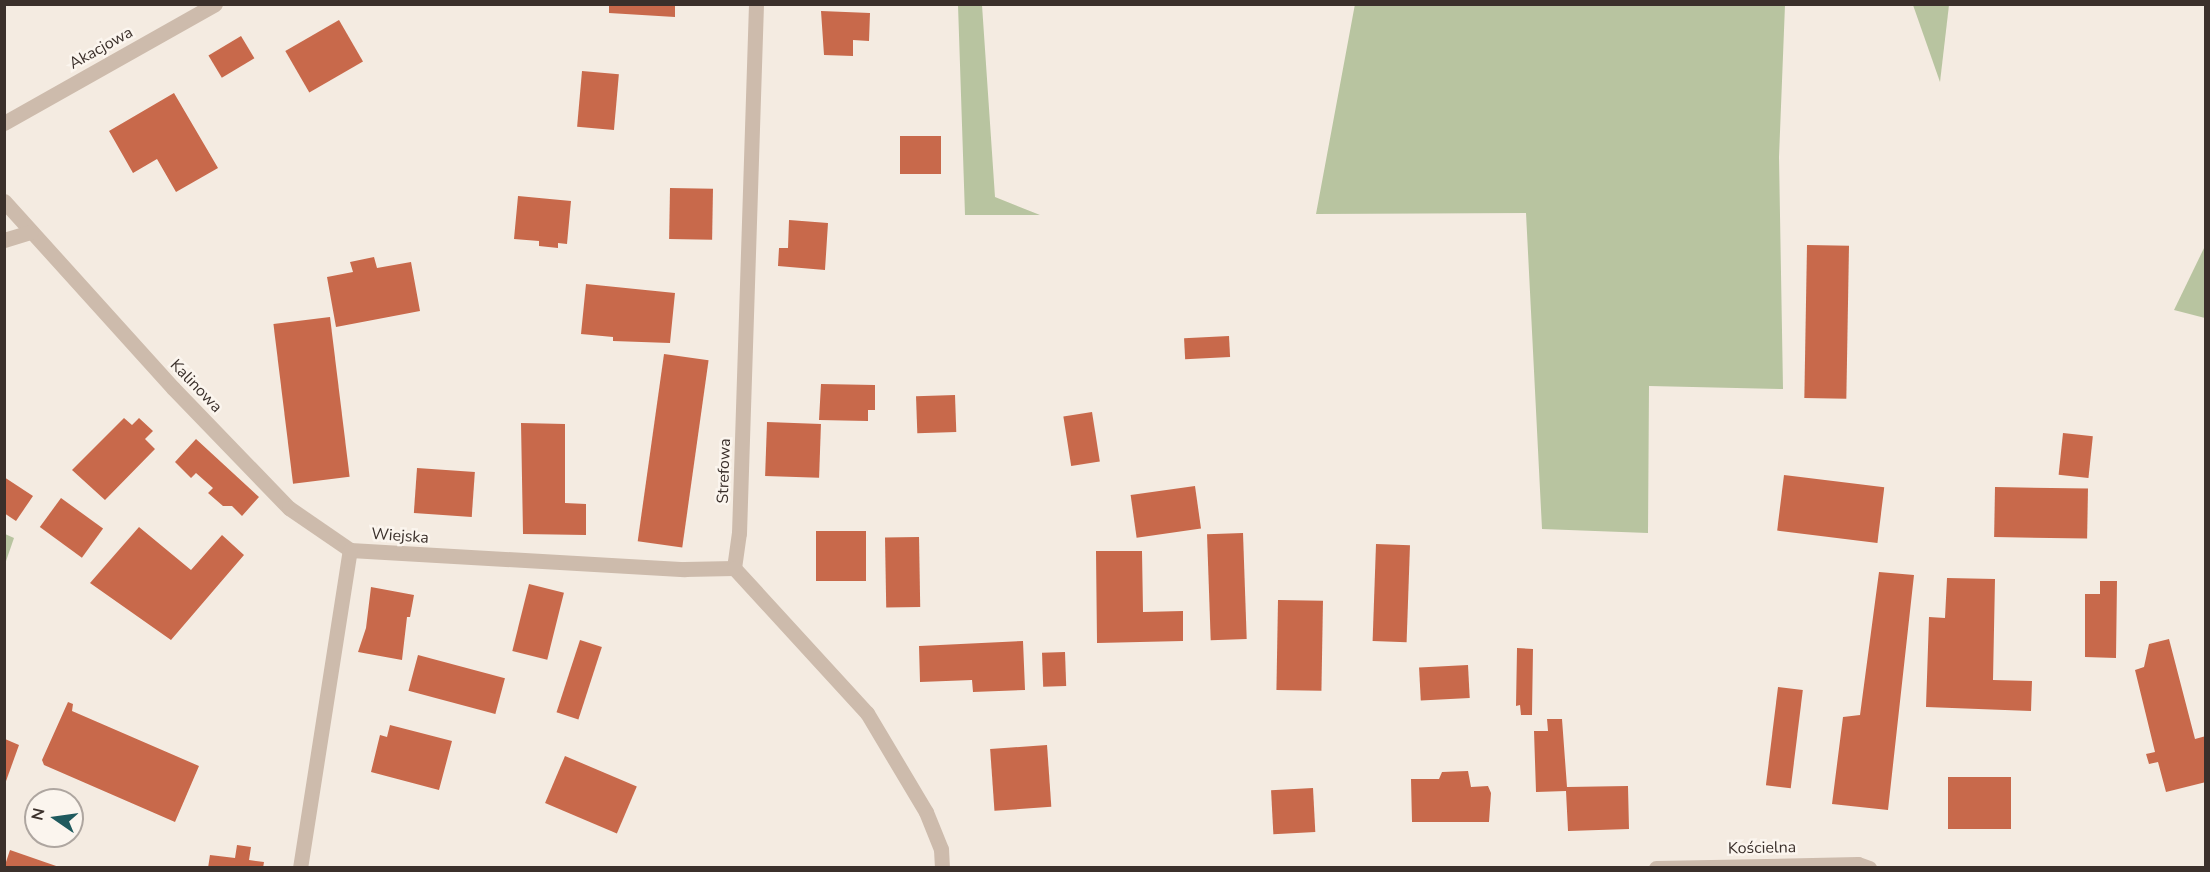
<!DOCTYPE html>
<html>
<head>
<meta charset="utf-8">
<style>
  body { margin:0 }
  #map { position:relative; width:2210px; height:872px; overflow:hidden; background:#f4ebe1; font-family:"Nunito Sans",sans-serif }
  div>[style] { position:absolute }
  .green>* { inset:0; background:#b8c4a0 }
  .building>* { inset:0; background:#c8694b; transform-origin:0 0 }
  .minor>* { height:15px; margin:-7.5px; padding:0 7.5px; transform-origin:7.5px; border-radius:7.5px; background:#cdbbac }
  span { translate:-50% -50%; white-space:nowrap; text-align:center; line-height:1.15; -webkit-text-stroke:5px #fbf5ee; paint-order:stroke }
  .street-label { font-size:16px; color:#3b302b }
  .frame { position:absolute; inset:0; border:6px solid #3b302b; pointer-events:none }
  .north { position:absolute; left:24px; top:788px; width:60px; height:60px; box-sizing:border-box; background:#fbf5ee; border:2px solid #aea6a0; border-radius:50%; rotate:283deg; font-size:16px; font-weight:700; line-height:24px; text-align:center; color:#3b302b }
  .north::after { content:''; display:block; margin:auto; width:21px; height:27px; background:#1f5a5e; clip-path:polygon(50% 0,100% 100%,50% 72%,0 100%) }
</style>
</head>
<body>
<div id="map">
  <div class="green">
    <i style="clip-path:polygon(1355px 4px,1785px 5px,1779px 157px,1783px 389px,1649px 386px,1648px 533px,1542px 529px,1526px 213px,1316px 214px)"></i>
    <i style="clip-path:polygon(958px 5px,982px 5px,995px 197px,1040px 215px,965px 215px)"></i>
    <i style="clip-path:polygon(1913px 5px,1949px 5px,1940px 82px)"></i>
    <i style="clip-path:polygon(2205px 246px,2205px 318px,2174px 310px)"></i>
    <i style="clip-path:polygon(5px 534px,14px 538px,5px 564px)"></i>
  </div>
  <div class="building">
    <i style="clip-path:polygon(609px 4px,675px 4px,675px 17px,609px 13px)"></i>
    <i style="clip-path:polygon(821px 11px,870px 13px,869px 41px,853px 40px,853px 56px,824px 55px)"></i>
    <i style="left:339px;top:20px;width:48px;height:62px;rotate:60deg"></i>
    <i style="left:241px;top:36px;width:26px;height:38px;rotate:59deg"></i>
    <i style="left:582px;top:71px;width:37px;height:56px;rotate:5deg"></i>
    <i style="clip-path:polygon(174px 93px,218px 168px,176px 192px,157px 159px,133px 173px,109px 131px)"></i>
    <i style="left:900px;top:136px;width:41px;height:38px"></i>
    <i style="left:670px;top:188px;width:43px;height:51px;rotate:1deg"></i>
    <i style="clip-path:polygon(518px 196px,571px 201px,567px 244px,558px 243px,558px 248px,539px 246px,539px 241px,514px 239px)"></i>
    <i style="clip-path:polygon(789px 220px,828px 223px,825px 270px,778px 266px,779px 248px,788px 248px)"></i>
    <i style="left:1807px;top:245px;width:42px;height:153px;rotate:1deg"></i>
    <i style="clip-path:polygon(374px 257px,377px 268px,411px 262px,420px 311px,336px 327px,327px 277px,353px 272px,350px 262px)"></i>
    <i style="clip-path:polygon(586px 284px,675px 293px,670px 343px,613px 341px,613px 337px,581px 334px)"></i>
    <i style="left:330px;top:317px;width:161px;height:57px;rotate:83deg"></i>
    <i style="left:1229px;top:336px;width:21px;height:45px;rotate:87deg"></i>
    <i style="left:664px;top:354px;width:45px;height:189px;rotate:8deg"></i>
    <i style="clip-path:polygon(821px 384px,875px 385px,875px 410px,868px 410px,868px 421px,819px 420px)"></i>
    <i style="left:955px;top:395px;width:37px;height:39px;rotate:88deg"></i>
    <i style="left:1092px;top:412px;width:50px;height:29px;rotate:81deg"></i>
    <i style="clip-path:polygon(124px 418px,132px 425px,139px 418px,153px 431px,145px 439px,155px 449px,105px 500px,72px 470px)"></i>
    <i style="left:767px;top:422px;width:54px;height:54px;rotate:2deg"></i>
    <i style="clip-path:polygon(521px 423px,565px 424px,565px 503px,586px 504px,586px 535px,523px 534px)"></i>
    <i style="left:2063px;top:433px;width:30px;height:42px;rotate:6deg"></i>
    <i style="clip-path:polygon(196px 439px,259px 497px,242px 516px,232px 506px,223px 506px,208px 493px,213px 488px,196px 473px,191px 478px,175px 462px)"></i>
    <i style="left:417px;top:468px;width:58px;height:45px;rotate:4deg"></i>
    <i style="left:1784px;top:475px;width:101px;height:56px;rotate:7deg"></i>
    <i style="clip-path:polygon(4px 477px,33px 496px,16px 521px,4px 513px)"></i>
    <i style="left:1195px;top:486px;width:43px;height:65px;rotate:82deg"></i>
    <i style="left:1995px;top:487px;width:93px;height:50px;rotate:1deg"></i>
    <i style="left:61px;top:498px;width:52px;height:36px;rotate:36deg"></i>
    <i style="clip-path:polygon(139px 527px,191px 570px,222px 535px,244px 555px,171px 640px,90px 583px)"></i>
    <i style="left:816px;top:531px;width:50px;height:50px"></i>
    <i style="left:1243px;top:533px;width:106px;height:36px;rotate:88deg"></i>
    <i style="left:919px;top:537px;width:70px;height:34px;rotate:89deg"></i>
    <i style="left:1376px;top:544px;width:34px;height:97px;rotate:2deg"></i>
    <i style="clip-path:polygon(1096px 551px,1142px 551px,1143px 612px,1183px 611px,1183px 641px,1097px 643px)"></i>
    <i style="clip-path:polygon(1879px 572px,1914px 575px,1888px 810px,1832px 804px,1843px 717px,1860px 715px)"></i>
    <i style="clip-path:polygon(1947px 578px,1995px 579px,1993px 680px,2032px 681px,2031px 711px,1926px 707px,1929px 617px,1945px 618px)"></i>
    <i style="clip-path:polygon(2100px 581px,2117px 581px,2116px 658px,2085px 657px,2085px 594px,2100px 594px)"></i>
    <i style="left:529px;top:584px;width:36px;height:69px;rotate:14deg"></i>
    <i style="clip-path:polygon(371px 587px,414px 595px,410px 617px,407px 617px,402px 660px,358px 652px,366px 628px)"></i>
    <i style="left:1278px;top:600px;width:45px;height:90px;rotate:1deg"></i>
    <i style="clip-path:polygon(2169px 639px,2195px 739px,2206px 736px,2206px 782px,2166px 792px,2158px 762px,2149px 764px,2146px 754px,2155px 752px,2135px 670px,2144px 667px,2149px 644px)"></i>
    <i style="left:580px;top:640px;width:23px;height:76px;rotate:18deg"></i>
    <i style="clip-path:polygon(1023px 641px,1025px 690px,973px 692px,972px 680px,920px 682px,919px 646px)"></i>
    <i style="clip-path:polygon(1517px 648px,1533px 649px,1532px 715px,1521px 715px,1520px 705px,1516px 706px)"></i>
    <i style="left:1065px;top:652px;width:34px;height:23px;rotate:88deg"></i>
    <i style="left:418px;top:655px;width:90px;height:37px;rotate:15deg"></i>
    <i style="left:1468px;top:665px;width:33px;height:49px;rotate:87deg"></i>
    <i style="left:1778px;top:687px;width:25px;height:99px;rotate:7deg"></i>
    <i style="clip-path:polygon(68px 702px,73px 704px,72px 711px,199px 766px,175px 822px,44px 765px,42px 760px)"></i>
    <i style="clip-path:polygon(1547px 719px,1562px 719px,1567px 787px,1628px 786px,1629px 829px,1568px 831px,1566px 791px,1536px 792px,1534px 731px,1548px 731px)"></i>
    <i style="clip-path:polygon(390px 725px,452px 741px,439px 790px,371px 772px,380px 735px,387px 737px)"></i>
    <i style="clip-path:polygon(5px 739px,19px 745px,5px 784px)"></i>
    <i style="left:1047px;top:745px;width:62px;height:57px;rotate:86deg"></i>
    <i style="left:565px;top:756px;width:78px;height:51px;rotate:23deg"></i>
    <i style="clip-path:polygon(1468px 771px,1471px 787px,1488px 786px,1491px 793px,1489px 822px,1412px 822px,1411px 779px,1439px 779px,1442px 772px)"></i>
    <i style="left:1948px;top:777px;width:63px;height:52px"></i>
    <i style="left:1313px;top:788px;width:44px;height:42px;rotate:87deg"></i>
    <i style="clip-path:polygon(237px 845px,251px 847px,249px 860px,264px 862px,263px 868px,208px 868px,210px 855px,235px 858px)"></i>
    <i style="clip-path:polygon(10px 850px,59px 867px,59px 868px,4px 868px)"></i>
  </div>
  <div class="minor">
    <i style="left:4px;top:123px;width:242px;rotate:-29.4deg"></i>
    <i style="left:4px;top:201px;width:252px;rotate:47.9deg"></i>
    <i style="left:173px;top:388px;width:167px;rotate:46deg"></i>
    <i style="left:289px;top:508px;width:74px;rotate:34.5deg"></i>
    <i style="left:350px;top:550px;width:335px;rotate:3.3deg"></i>
    <i style="left:684px;top:569px;width:50px;rotate:-1.1deg"></i>
    <i style="left:4px;top:240px;width:28px;rotate:-17deg"></i>
    <i style="left:734px;top:568px;width:35px;rotate:-82deg"></i>
    <i style="left:739px;top:533px;width:529px;rotate:-88.16deg"></i>
    <i style="left:734px;top:568px;width:197px;rotate:47.5deg"></i>
    <i style="left:867px;top:713px;width:115px;rotate:59.2deg"></i>
    <i style="left:926px;top:812px;width:40px;rotate:68deg"></i>
    <i style="left:941px;top:849px;width:19px;rotate:87deg"></i>
    <i style="left:300px;top:868px;width:322px;rotate:-81.1deg"></i>
    <i style="left:1656px;top:868px;width:202px;rotate:-1.1deg"></i>
    <i style="left:1858px;top:864px;width:12px;rotate:20deg"></i>
  </div>
  <div class="street-label">
    <span style="left:101px;top:48px;rotate:-29deg">Akacjowa</span>
    <span style="left:196px;top:386px;rotate:46deg">Kalinowa</span>
    <span style="left:724px;top:471px;rotate:-88deg">Strefowa</span>
    <span style="left:400px;top:536px;rotate:4deg">Wiejska</span>
    <span style="left:1762px;top:848px;rotate:-1deg">Kościelna</span>
  </div>
  <div class="frame"></div>
  <div class="north">N</div>
</div>
</body>
</html>
